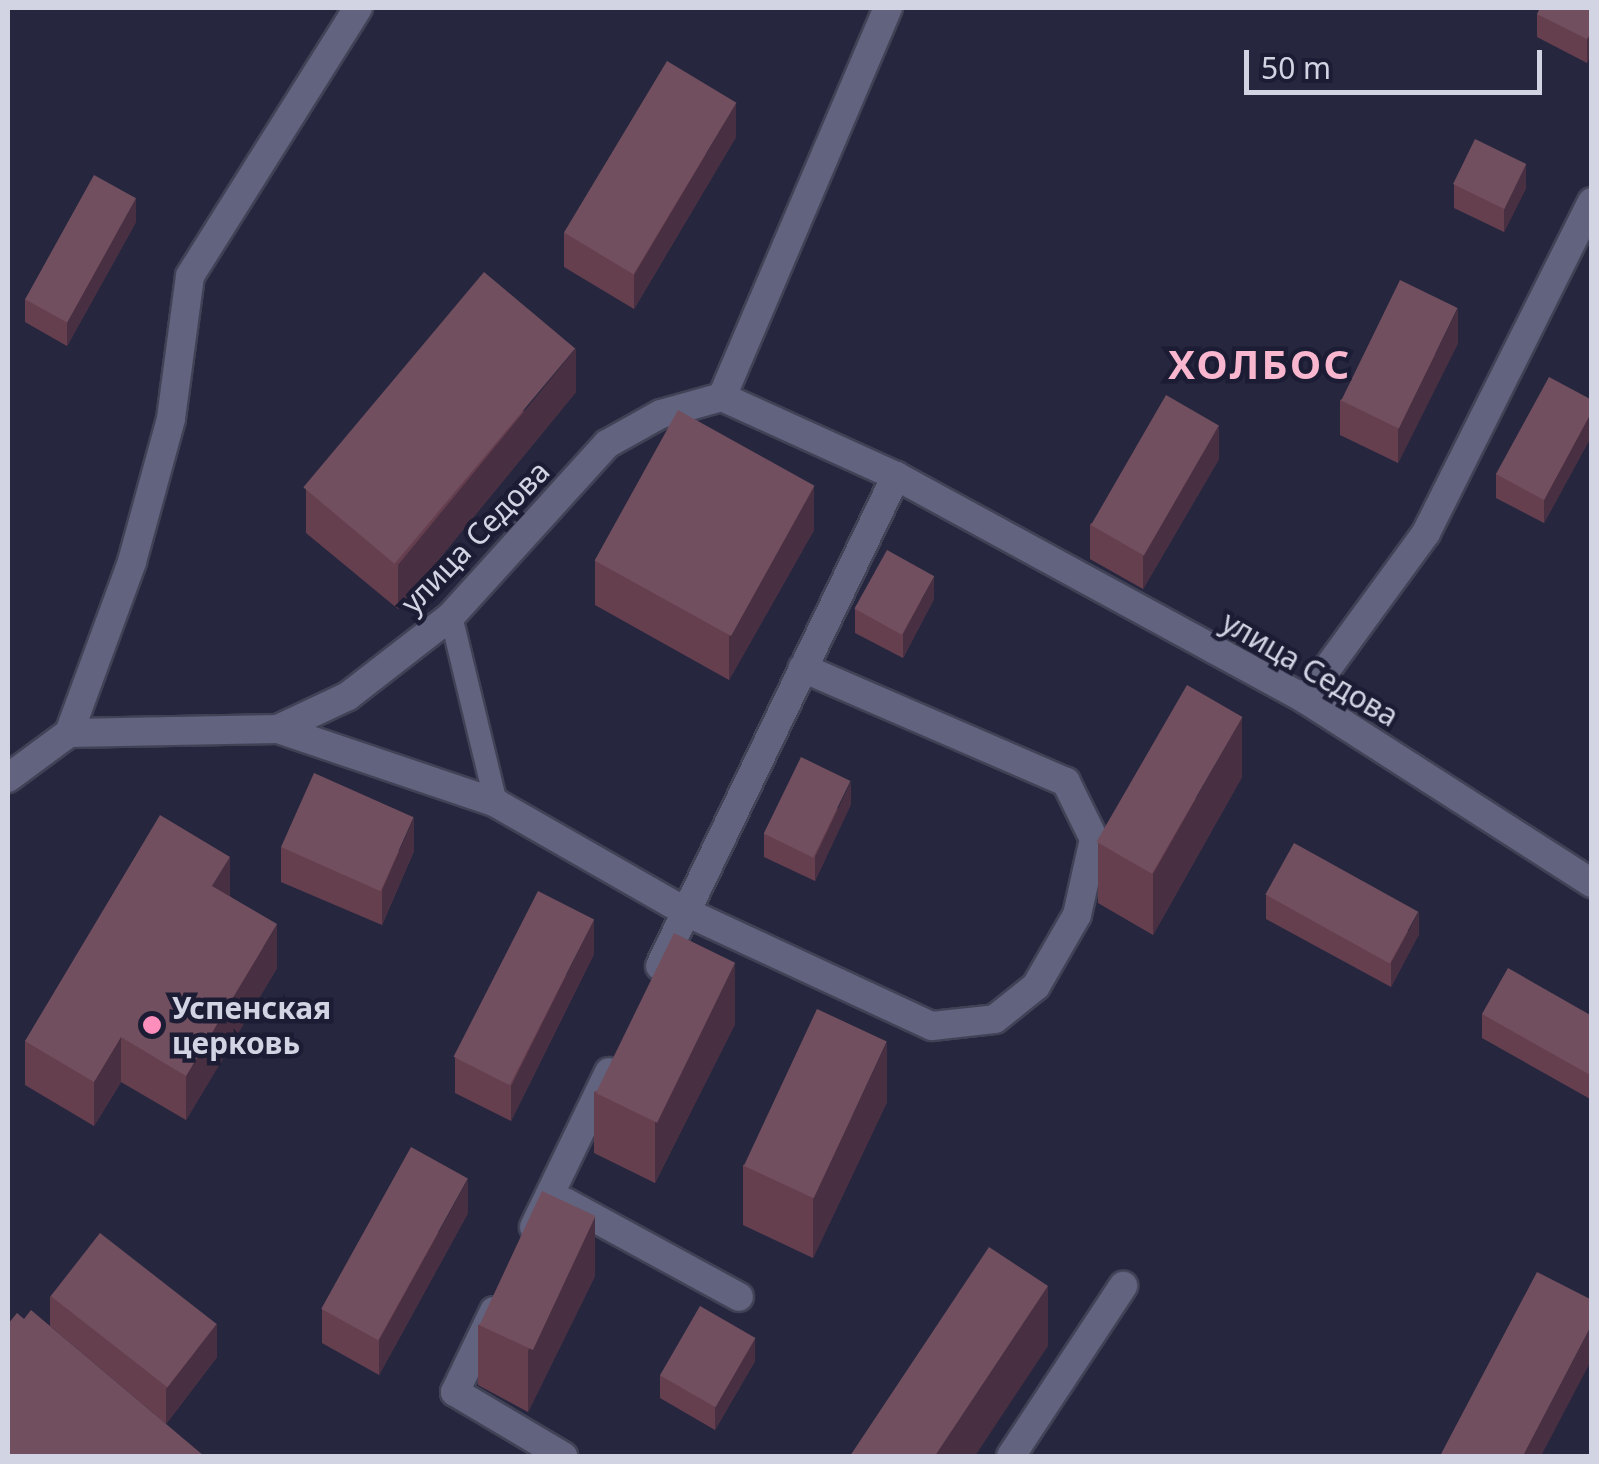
<!DOCTYPE html>
<html>
<head>
<meta charset="utf-8">
<style>
  body { margin:0 }
  #map { position:relative; width:1599px; height:1464px; overflow:hidden; background:#26273f; font-family:"Noto Sans",sans-serif }
  div>[style] { position:absolute }
  .roads { filter:drop-shadow(2px 0 #424257) drop-shadow(-2px 0 #424257) drop-shadow(0 2px #424257) drop-shadow(0 -2px #424257) }
  .service>* { height:22px; margin:-11px; padding:0 11px; transform-origin:11px; border-radius:11px; background:#61637f }
  .minor>* { height:28px; margin:-14px; padding:0 14px; transform-origin:14px; border-radius:14px; background:#61637f }
  .wall>* { inset:0; background:#663f4f }
  .shaded-wall>* { inset:0; background:#482f42 }
  .building>* { inset:0; background:#724f5f; transform-origin:0 0 }
  .dots>* { width:28px; height:28px; translate:-50% -50%; box-sizing:border-box; border:5px solid #1c1d34; border-radius:50% }
  span { translate:-50% -50%; white-space:nowrap; text-align:center; line-height:1.15; -webkit-text-stroke:9px #1c1d34; paint-order:stroke }
  .street-label { font-size:30px; color:#d2d4e4 }
  .poi-label { font-size:30px; color:#d2d4e4; font-weight:700 }
  .left { translate:0 -50%; text-align:left }
  .district-label { font-size:40px; color:#f8b7cf; font-weight:700; letter-spacing:2.5px }
  .frame { position:absolute; inset:0; border:10px solid #d2d4e4; pointer-events:none }
  .scale { position:absolute; left:1244px; top:50px; width:298px; height:45px; box-sizing:border-box; border:5px solid #d2d4e4; border-top:0; padding-left:12px; font-size:30px; line-height:35px; white-space:nowrap; color:#d2d4e4; -webkit-text-stroke:8px #1c1d34; paint-order:stroke }
</style>
</head>
<body>
<div id="map">
  <div class="roads">
    <div class="service">
      <i style="left:451px;top:616px;width:192px;rotate:76.5deg"></i>
    </div>
    <div class="minor">
      <i style="left:358px;top:8px;width:316px;rotate:122.1deg"></i>
      <i style="left:190px;top:276px;width:144px;rotate:97.6deg"></i>
      <i style="left:171px;top:419px;width:148px;rotate:105.3deg"></i>
      <i style="left:132px;top:562px;width:182px;rotate:110.2deg"></i>
      <i style="left:69px;top:733px;width:209px;rotate:-1.1deg"></i>
      <i style="left:278px;top:729px;width:77px;rotate:-25.2deg"></i>
      <i style="left:348px;top:696px;width:130px;rotate:-37.8deg"></i>
      <i style="left:451px;top:616px;width:232px;rotate:-47.8deg"></i>
      <i style="left:607px;top:444px;width:62px;rotate:-29.1deg"></i>
      <i style="left:661px;top:414px;width:63px;rotate:-15.6deg"></i>
      <i style="left:722px;top:397px;width:191px;rotate:24.4deg"></i>
      <i style="left:896px;top:476px;width:466px;rotate:28.6deg"></i>
      <i style="left:1305px;top:699px;width:341px;rotate:32.7deg"></i>
      <i style="left:722px;top:397px;width:423px;rotate:-66.9deg"></i>
      <i style="left:1305px;top:699px;width:205px;rotate:-53.9deg"></i>
      <i style="left:1426px;top:533px;width:370px;rotate:-63.4deg"></i>
      <i style="left:278px;top:729px;width:230px;rotate:18.7deg"></i>
      <i style="left:496px;top:803px;width:219px;rotate:29.8deg"></i>
      <i style="left:686px;top:912px;width:271px;rotate:24.9deg"></i>
      <i style="left:932px;top:1026px;width:63px;rotate:-6.3deg"></i>
      <i style="left:995px;top:1019px;width:53px;rotate:-38.8deg"></i>
      <i style="left:1036px;top:986px;width:82px;rotate:-60deg"></i>
      <i style="left:1077px;top:915px;width:78px;rotate:-77.4deg"></i>
      <i style="left:1094px;top:839px;width:64px;rotate:-116.2deg"></i>
      <i style="left:1066px;top:782px;width:287px;rotate:-156.6deg"></i>
      <i style="left:8px;top:778px;width:76px;rotate:-36.4deg"></i>
      <i style="left:660px;top:966px;width:544px;rotate:-64.28deg"></i>
      <i style="left:565px;top:1202px;width:198px;rotate:28.6deg"></i>
      <i style="left:534px;top:1227px;width:172px;rotate:-64.2deg"></i>
      <i style="left:494px;top:1311px;width:90px;rotate:115.7deg"></i>
      <i style="left:455px;top:1392px;width:126px;rotate:30.7deg"></i>
      <i style="left:1011px;top:1456px;width:204px;rotate:-56.6deg"></i>
    </div>
  </div>
  <div class="wall">
    <i style="clip-path:polygon(1592px 8px,1587px 63px,1537px 37px,1537px 14px)"></i>
    <i style="clip-path:polygon(736px 137px,634px 309px,564px 267px,564px 233px)"></i>
    <i style="clip-path:polygon(1454px 184px,1526px 188px,1504px 232px,1454px 208px)"></i>
    <i style="clip-path:polygon(136px 222px,67px 346px,25px 322px,25px 299px)"></i>
    <i style="clip-path:polygon(1458px 343px,1398px 463px,1340px 435px,1340px 400px)"></i>
    <i style="clip-path:polygon(576px 392px,398px 609px,306px 533px,306px 489px)"></i>
    <i style="clip-path:polygon(1592px 400px,1592px 435px,1544px 523px,1496px 498px,1496px 474px)"></i>
    <i style="clip-path:polygon(1219px 459px,1143px 589px,1090px 559px,1090px 524px)"></i>
    <i style="clip-path:polygon(814px 530px,729px 680px,595px 605px,595px 561px)"></i>
    <i style="clip-path:polygon(934px 599px,903px 658px,855px 633px,855px 609px)"></i>
    <i style="clip-path:polygon(1242px 777px,1153px 935px,1098px 903px,1098px 843px)"></i>
    <i style="clip-path:polygon(851px 804px,815px 881px,764px 857px,764px 833px)"></i>
    <i style="clip-path:polygon(281px 847px,414px 851px,382px 925px,281px 882px)"></i>
    <i style="clip-path:polygon(1266px 895px,1419px 934px,1391px 987px,1266px 919px)"></i>
    <i style="clip-path:polygon(230px 896px,277px 968px,186px 1120px,121px 1082px,94px 1126px,25px 1085px,25px 1041px)"></i>
    <i style="clip-path:polygon(594px 954px,511px 1121px,455px 1093px,455px 1058px)"></i>
    <i style="clip-path:polygon(1482px 1014px,1592px 1016px,1592px 1100px,1482px 1038px)"></i>
    <i style="clip-path:polygon(735px 1024px,655px 1183px,594px 1153px,594px 1092px)"></i>
    <i style="clip-path:polygon(887px 1102px,813px 1258px,743px 1225px,743px 1165px)"></i>
    <i style="clip-path:polygon(468px 1213px,379px 1375px,322px 1343px,322px 1309px)"></i>
    <i style="clip-path:polygon(595px 1276px,528px 1412px,478px 1385px,478px 1325px)"></i>
    <i style="clip-path:polygon(50px 1296px,217px 1357px,166px 1424px,50px 1326px)"></i>
    <i style="clip-path:polygon(755px 1361px,715px 1430px,660px 1398px,660px 1375px)"></i>
  </div>
  <div class="shaded-wall">
    <i style="clip-path:polygon(1592px 31px,1592px 54px,1587px 63px,1587px 39px)"></i>
    <i style="clip-path:polygon(736px 103px,736px 137px,634px 309px,634px 275px)"></i>
    <i style="clip-path:polygon(1526px 164px,1526px 188px,1504px 232px,1504px 209px)"></i>
    <i style="clip-path:polygon(136px 198px,136px 222px,67px 346px,67px 322px)"></i>
    <i style="clip-path:polygon(1458px 308px,1458px 343px,1398px 463px,1398px 429px)"></i>
    <i style="clip-path:polygon(10px 321px,10px 345px,8px 349px,8px 325px)"></i>
    <i style="clip-path:polygon(576px 348px,576px 392px,398px 609px,398px 565px)"></i>
    <i style="clip-path:polygon(1592px 411px,1592px 435px,1544px 523px,1544px 500px)"></i>
    <i style="clip-path:polygon(1219px 425px,1219px 459px,1143px 589px,1143px 555px)"></i>
    <i style="clip-path:polygon(814px 486px,814px 530px,729px 680px,729px 636px)"></i>
    <i style="clip-path:polygon(934px 576px,934px 599px,903px 658px,903px 634px)"></i>
    <i style="clip-path:polygon(1242px 717px,1242px 777px,1153px 935px,1153px 874px)"></i>
    <i style="clip-path:polygon(851px 781px,851px 804px,815px 881px,815px 857px)"></i>
    <i style="clip-path:polygon(414px 817px,414px 851px,382px 925px,382px 890px)"></i>
    <i style="clip-path:polygon(230px 857px,230px 901px,212px 886px)"></i>
    <i style="clip-path:polygon(1419px 911px,1419px 934px,1391px 987px,1391px 963px)"></i>
    <i style="clip-path:polygon(594px 919px,594px 954px,511px 1121px,511px 1086px)"></i>
    <i style="clip-path:polygon(277px 924px,277px 968px,186px 1120px,186px 1076px)"></i>
    <i style="clip-path:polygon(735px 963px,735px 1024px,655px 1183px,655px 1123px)"></i>
    <i style="clip-path:polygon(121px 1037px,121px 1082px,94px 1126px,94px 1082px)"></i>
    <i style="clip-path:polygon(887px 1042px,887px 1102px,813px 1258px,813px 1198px)"></i>
    <i style="clip-path:polygon(468px 1179px,468px 1213px,379px 1375px,379px 1340px)"></i>
    <i style="clip-path:polygon(595px 1216px,595px 1276px,528px 1412px,528px 1351px)"></i>
    <i style="clip-path:polygon(1048px 1286px,1048px 1346px,975px 1456px,935px 1456px)"></i>
    <i style="clip-path:polygon(217px 1323px,217px 1357px,166px 1424px,166px 1389px)"></i>
    <i style="clip-path:polygon(1592px 1324px,1592px 1359px,1541px 1456px,1523px 1456px)"></i>
    <i style="clip-path:polygon(755px 1338px,755px 1361px,715px 1430px,715px 1406px)"></i>
  </div>
  <div class="building">
    <i style="clip-path:polygon(1540px 8px,1592px 8px,1592px 31px,1587px 39px,1537px 14px)"></i>
    <i style="left:667px;top:61px;width:81px;height:200px;rotate:31deg"></i>
    <i style="left:1475px;top:139px;width:57px;height:50px;rotate:26deg"></i>
    <i style="left:94px;top:175px;width:48px;height:142px;rotate:29deg"></i>
    <i style="left:484px;top:272px;width:119px;height:281px;rotate:40deg"></i>
    <i style="left:1400px;top:280px;width:64px;height:134px;rotate:26deg"></i>
    <i style="clip-path:polygon(1549px 377px,1592px 400px,1592px 411px,1544px 500px,1496px 474px)"></i>
    <i style="left:1166px;top:395px;width:61px;height:150px;rotate:30deg"></i>
    <i style="left:678px;top:410px;width:156px;height:172px;rotate:29deg"></i>
    <i style="left:887px;top:550px;width:54px;height:67px;rotate:29deg"></i>
    <i style="left:1187px;top:685px;width:64px;height:181px;rotate:30deg"></i>
    <i style="left:801px;top:757px;width:55px;height:85px;rotate:26deg"></i>
    <i style="left:314px;top:773px;width:109px;height:81px;rotate:24deg"></i>
    <i style="clip-path:polygon(160px 815px,230px 857px,212px 886px,277px 924px,186px 1076px,121px 1037px,94px 1082px,25px 1041px)"></i>
    <i style="left:1294px;top:843px;width:142px;height:59px;rotate:29deg"></i>
    <i style="left:538px;top:891px;width:63px;height:186px;rotate:27deg"></i>
    <i style="left:674px;top:933px;width:68px;height:178px;rotate:26deg"></i>
    <i style="clip-path:polygon(1508px 968px,1592px 1016px,1592px 1076px,1482px 1014px)"></i>
    <i style="left:817px;top:1009px;width:77px;height:173px;rotate:25deg"></i>
    <i style="left:411px;top:1147px;width:65px;height:185px;rotate:29deg"></i>
    <i style="left:542px;top:1191px;width:59px;height:148px;rotate:25deg"></i>
    <i style="left:100px;top:1233px;width:148px;height:80px;rotate:38deg"></i>
    <i style="clip-path:polygon(989px 1247px,1048px 1286px,935px 1456px,850px 1456px)"></i>
    <i style="clip-path:polygon(1537px 1272px,1592px 1300px,1592px 1324px,1523px 1456px,1440px 1456px)"></i>
    <i style="left:700px;top:1306px;width:64px;height:80px;rotate:30deg"></i>
    <i style="clip-path:polygon(31px 1310px,204px 1456px,8px 1456px,8px 1324px,17px 1313px,24px 1319px)"></i>
  </div>
  <div class="dots">
    <i style="left:152px;top:1025px;background:#fe8ebc"></i>
  </div>
  <div class="street-label">
    <span style="left:475px;top:537px;rotate:-46deg">улица Седова</span>
    <span style="left:1310px;top:669px;rotate:30deg">улица Седова</span>
  </div>
  <div class="poi-label">
    <span class="left" style="left:172px;top:1025px">Успенская<br>церковь</span>
  </div>
  <div class="district-label">
    <span style="left:1260px;top:364px">ХОЛБОС</span>
  </div>
  <div class="frame"></div>
  <div class="scale">50 m</div>
</div>
</body>
</html>
